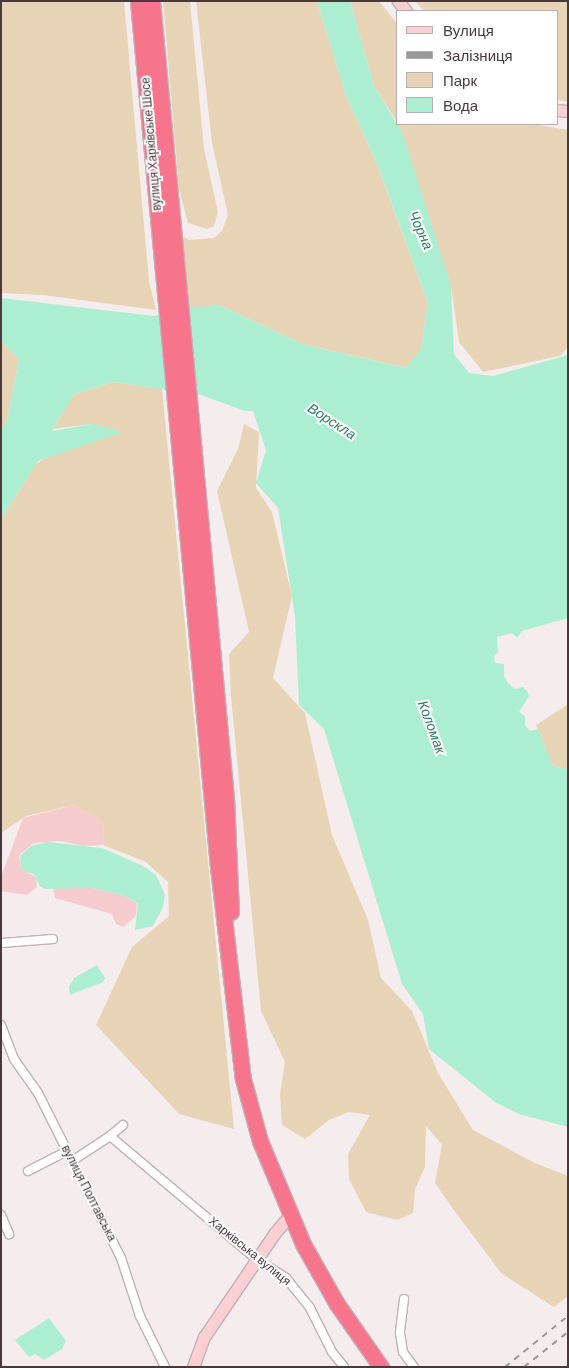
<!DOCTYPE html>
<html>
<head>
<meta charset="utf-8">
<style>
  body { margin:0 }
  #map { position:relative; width:569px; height:1368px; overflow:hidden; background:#f5eced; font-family:Barlow,sans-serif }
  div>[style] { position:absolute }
  .green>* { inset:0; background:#e7d4b7 }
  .sand>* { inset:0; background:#f6cbcd }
  .water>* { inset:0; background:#aceed1 }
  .roads { filter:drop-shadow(1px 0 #c3b1b5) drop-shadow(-1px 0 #c3b1b5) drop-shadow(0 1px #c3b1b5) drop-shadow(0 -1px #c3b1b5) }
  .street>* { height:8px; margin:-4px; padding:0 4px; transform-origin:4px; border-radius:4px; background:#fff }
  .secondary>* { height:11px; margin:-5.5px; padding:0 5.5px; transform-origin:5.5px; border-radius:5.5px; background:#fccfd2 }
  .highway>* { height:15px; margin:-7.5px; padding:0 7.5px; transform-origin:7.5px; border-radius:7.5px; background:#f7758c }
  .rail>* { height:2px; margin-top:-1px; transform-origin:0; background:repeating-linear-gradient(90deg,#999 0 6px,transparent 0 12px) }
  span { translate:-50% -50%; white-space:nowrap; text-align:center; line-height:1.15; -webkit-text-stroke:4px #fff; paint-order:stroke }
  .street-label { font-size:12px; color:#49393d }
  .water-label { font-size:14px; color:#2c815d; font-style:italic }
  .frame { position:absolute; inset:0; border:2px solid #49393d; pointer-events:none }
  .legend { position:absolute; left:396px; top:10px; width:162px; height:115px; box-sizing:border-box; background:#fff; border:1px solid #b6b0b1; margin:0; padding:6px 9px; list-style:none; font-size:15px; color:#49393d }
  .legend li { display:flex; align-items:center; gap:10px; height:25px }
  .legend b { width:25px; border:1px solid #b6b0b1 }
</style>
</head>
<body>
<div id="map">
  <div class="green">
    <i style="clip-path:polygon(1px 1px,124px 1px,149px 281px,156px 310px,43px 295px,1px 293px)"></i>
    <i style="clip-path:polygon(163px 1px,190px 1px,204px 149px,218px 212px,214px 226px,207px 229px,188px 223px,179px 189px)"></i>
    <i style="clip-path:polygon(196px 1px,317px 1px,345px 93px,377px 164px,428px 303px,421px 349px,407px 368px,302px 344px,219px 305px,187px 311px,179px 234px,189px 240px,214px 238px,222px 231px,228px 215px,212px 143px)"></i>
    <i style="clip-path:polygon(350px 1px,379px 1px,398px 25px,398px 124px,374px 86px)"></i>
    <i style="clip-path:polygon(415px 1px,568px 1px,568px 102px,558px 100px,558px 11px,424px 11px)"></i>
    <i style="clip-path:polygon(398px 124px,534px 124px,568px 130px,568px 347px,560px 356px,483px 372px,459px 342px,451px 286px)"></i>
    <i style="clip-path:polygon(1px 341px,19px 359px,7px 421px,1px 430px)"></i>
    <i style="clip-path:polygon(113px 382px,162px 389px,234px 1129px,179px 1114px,96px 1025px,132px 947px,169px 916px,168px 882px,146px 862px,103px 845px,104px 823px,74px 805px,26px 816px,1px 833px,1px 519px,36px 464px,92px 424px,53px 429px,74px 394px)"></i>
    <i style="clip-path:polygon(244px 424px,259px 432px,256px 488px,272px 512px,292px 596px,273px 678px,305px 713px,332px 835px,368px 920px,381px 978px,412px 1011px,438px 1073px,473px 1130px,535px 1163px,568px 1176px,568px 1296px,554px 1307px,502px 1274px,456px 1213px,435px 1183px,442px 1145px,426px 1126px,425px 1167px,415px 1189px,413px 1213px,397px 1220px,366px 1212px,349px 1179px,348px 1154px,370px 1115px,349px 1112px,329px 1120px,305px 1139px,282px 1125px,280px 1094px,285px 1062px,261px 1011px,231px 696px,229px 654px,249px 632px,217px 491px,238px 449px)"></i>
    <i style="clip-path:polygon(567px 705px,568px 707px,568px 770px,552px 765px,536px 725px)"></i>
  </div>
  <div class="sand">
    <i style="clip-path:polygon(74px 805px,104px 823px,103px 845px,83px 846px,62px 841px,34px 843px,19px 855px,21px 869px,36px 877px,37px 887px,27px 895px,1px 891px,1px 877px,23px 818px)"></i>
    <i style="clip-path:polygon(53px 887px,92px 888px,123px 895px,137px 903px,136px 916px,123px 927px,116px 924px,112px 914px,55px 898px)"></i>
  </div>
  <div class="water">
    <i style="clip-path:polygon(317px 1px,350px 1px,374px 86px,403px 134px,451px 286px,454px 354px,469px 373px,493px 376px,568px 355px,568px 618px,522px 631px,517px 638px,512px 633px,497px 637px,498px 653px,494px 655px,495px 663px,504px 664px,504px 676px,508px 683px,515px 689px,523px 687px,527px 691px,529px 696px,519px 712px,525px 716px,525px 725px,530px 731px,538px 729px,552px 765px,568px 770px,568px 1127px,519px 1114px,495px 1102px,429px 1049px,423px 1014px,402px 984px,324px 729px,299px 705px,295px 616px,278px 508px,256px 483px,266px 450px,253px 411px,245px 411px,201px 395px,113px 382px,74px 394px,52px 431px,92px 424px,123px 432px,38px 461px,1px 519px,1px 430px,7px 421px,19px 359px,1px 341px,1px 298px,154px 316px,196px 307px,219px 305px,302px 344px,406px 368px,421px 349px,428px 303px,378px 166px,345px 93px)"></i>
    <i style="clip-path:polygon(47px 842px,102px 848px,143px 866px,156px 875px,165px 895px,163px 907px,153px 926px,135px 930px,138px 903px,123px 895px,92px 888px,45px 889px,40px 886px,34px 874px,21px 870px,20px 856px,31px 846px)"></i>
    <i style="clip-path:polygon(97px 965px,105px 978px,103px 982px,70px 995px,69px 987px,74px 978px)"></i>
    <i style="clip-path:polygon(49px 1318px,66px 1341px,62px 1349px,44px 1360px,35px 1354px,29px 1357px,15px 1340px)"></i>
  </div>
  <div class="roads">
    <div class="street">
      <i style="left:2px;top:943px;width:51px;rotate:-4.5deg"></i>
      <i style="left:1px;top:1025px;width:36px;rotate:69deg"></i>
      <i style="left:14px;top:1059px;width:42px;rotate:54.8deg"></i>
      <i style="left:38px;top:1093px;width:185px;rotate:63.3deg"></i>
      <i style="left:121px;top:1258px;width:61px;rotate:71.9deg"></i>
      <i style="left:140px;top:1316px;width:57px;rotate:63.9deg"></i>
      <i style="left:110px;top:1136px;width:17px;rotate:-40deg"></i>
      <i style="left:72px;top:1161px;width:45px;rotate:-33.3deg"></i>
      <i style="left:110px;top:1136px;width:191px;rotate:40.1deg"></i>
      <i style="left:256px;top:1259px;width:36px;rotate:32deg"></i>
      <i style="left:286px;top:1278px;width:38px;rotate:51deg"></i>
      <i style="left:310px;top:1308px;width:49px;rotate:63.4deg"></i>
      <i style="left:332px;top:1352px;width:19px;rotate:51deg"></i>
      <i style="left:28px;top:1171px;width:44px;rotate:-27.1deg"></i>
      <i style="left:1px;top:1215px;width:21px;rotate:67deg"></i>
      <i style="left:404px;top:1299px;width:34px;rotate:97deg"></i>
      <i style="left:400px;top:1333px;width:19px;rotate:81deg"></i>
      <i style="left:403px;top:1352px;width:19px;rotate:54deg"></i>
    </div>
    <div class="secondary">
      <i style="left:398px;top:1px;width:13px;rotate:51deg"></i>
      <i style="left:558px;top:110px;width:10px;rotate:6deg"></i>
      <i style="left:193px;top:1367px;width:32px;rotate:-70deg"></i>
      <i style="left:204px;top:1337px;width:125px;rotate:-55.8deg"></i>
      <i style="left:274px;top:1234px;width:25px;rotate:-50deg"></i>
    </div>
    <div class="highway">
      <i style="left:138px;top:1px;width:870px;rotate:84.72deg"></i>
      <i style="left:218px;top:867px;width:213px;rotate:83.3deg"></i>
      <i style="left:243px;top:1079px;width:64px;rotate:74.7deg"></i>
      <i style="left:260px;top:1141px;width:112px;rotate:67.3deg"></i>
      <i style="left:303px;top:1244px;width:69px;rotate:60.5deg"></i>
      <i style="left:337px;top:1304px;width:77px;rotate:55.1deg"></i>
      <i style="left:152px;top:1px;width:800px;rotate:84.7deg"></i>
      <i style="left:226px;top:798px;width:114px;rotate:87.5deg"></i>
    </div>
  </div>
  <div class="rail">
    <i style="left:505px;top:1367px;width:81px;rotate:-39deg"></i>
    <i style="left:524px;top:1367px;width:56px;rotate:-38.5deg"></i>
  </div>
  <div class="street-label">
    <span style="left:151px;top:144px;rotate:-95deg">вулиця Харківське Шосе</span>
    <span style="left:89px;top:1193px;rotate:63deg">вулиця Полтавська</span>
    <span style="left:250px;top:1251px;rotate:39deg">Харківська вулиця</span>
  </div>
  <div class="water-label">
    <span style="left:421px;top:230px;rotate:66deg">Чорна</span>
    <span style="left:332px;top:421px;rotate:33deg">Ворскла</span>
    <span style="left:432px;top:727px;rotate:70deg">Коломак</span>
  </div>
  <div class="frame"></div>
  <ul class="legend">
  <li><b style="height:6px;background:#fccfd2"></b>Вулиця</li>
  <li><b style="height:6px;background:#999"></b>Залізниця</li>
  <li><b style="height:14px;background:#e7d4b7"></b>Парк</li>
  <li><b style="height:14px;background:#aceed1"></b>Вода</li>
  </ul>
</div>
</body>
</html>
